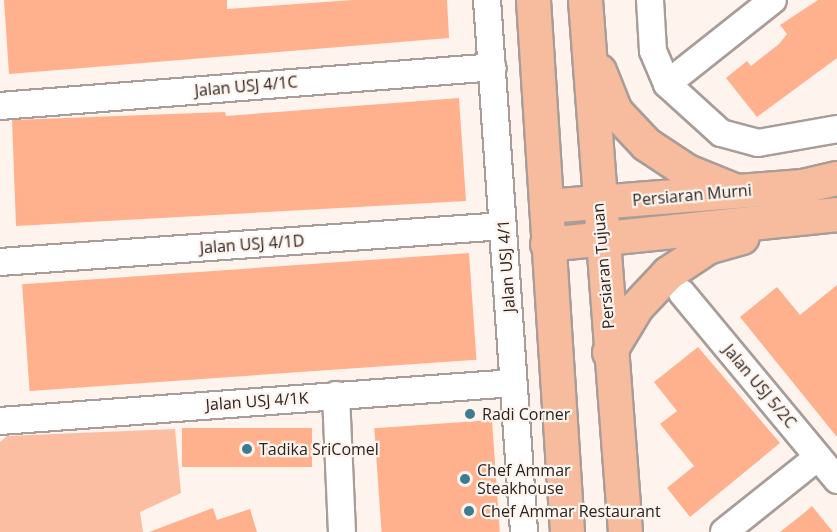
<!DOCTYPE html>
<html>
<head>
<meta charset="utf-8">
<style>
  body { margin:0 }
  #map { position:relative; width:837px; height:532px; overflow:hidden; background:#fff3ed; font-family:"Open Sans",sans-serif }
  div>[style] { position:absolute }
  .green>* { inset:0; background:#fbbea2 }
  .building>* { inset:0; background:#ffb18d; transform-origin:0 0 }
  .roads { filter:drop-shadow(2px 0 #a89d98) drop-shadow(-2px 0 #a89d98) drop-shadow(0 2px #a89d98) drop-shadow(0 -2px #a89d98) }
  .minor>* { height:26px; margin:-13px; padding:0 13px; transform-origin:13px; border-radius:13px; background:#fff }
  .major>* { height:33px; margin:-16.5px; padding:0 16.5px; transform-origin:16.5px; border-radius:16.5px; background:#f7bb9e }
  .dots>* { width:16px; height:16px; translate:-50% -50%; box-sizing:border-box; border:3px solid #fff3ed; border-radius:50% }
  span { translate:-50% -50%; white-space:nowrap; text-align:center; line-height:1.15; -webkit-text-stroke:4.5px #fff3ed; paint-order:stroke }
  .street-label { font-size:16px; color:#292422 }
  .poi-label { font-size:16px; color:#292422 }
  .left { translate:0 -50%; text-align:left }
</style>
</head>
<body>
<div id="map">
  <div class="green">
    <i style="clip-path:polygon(175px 429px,181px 493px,140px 512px,143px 532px,0 532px,0 442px,7px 436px)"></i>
  </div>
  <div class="building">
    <i style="clip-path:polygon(4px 0,227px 0,227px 9px,353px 0,447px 0,449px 38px,9px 74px)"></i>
    <i style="clip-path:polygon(818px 0,837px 0,837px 58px,757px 117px,726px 78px,747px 61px,751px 66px,779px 44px,787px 34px,780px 25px)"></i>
    <i style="clip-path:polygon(459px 98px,466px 201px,16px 226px,12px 120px,225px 112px,226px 116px)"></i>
    <i style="left:469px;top:253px;width:107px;height:448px;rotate:86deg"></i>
    <i style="clip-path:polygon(837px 285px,837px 437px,740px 317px,777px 287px,800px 315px)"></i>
    <i style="clip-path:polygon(698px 347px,780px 443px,690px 517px,667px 488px,694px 466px,660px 424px,677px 411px,654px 382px)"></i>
    <i style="left:492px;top:420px;width:112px;height:118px;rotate:86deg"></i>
    <i style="left:312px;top:428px;width:39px;height:130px;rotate:90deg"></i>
    <i style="clip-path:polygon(812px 506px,833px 532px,780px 532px,804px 513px)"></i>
    <i style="clip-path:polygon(213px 508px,217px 520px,250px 509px,257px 532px,149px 532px)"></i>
  </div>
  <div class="roads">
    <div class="minor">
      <i style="left:487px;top:0;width:533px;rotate:86.02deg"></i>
      <i style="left:650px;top:0;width:51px;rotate:86.6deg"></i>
      <i style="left:653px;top:51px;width:36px;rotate:67deg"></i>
      <i style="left:667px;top:84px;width:73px;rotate:42.2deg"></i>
      <i style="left:721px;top:133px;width:38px;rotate:15deg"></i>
      <i style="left:758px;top:143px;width:80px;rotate:-10deg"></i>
      <i style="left:667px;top:84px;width:135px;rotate:-38.4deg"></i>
      <i style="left:0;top:106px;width:494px;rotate:-4.5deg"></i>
      <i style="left:0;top:262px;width:504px;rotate:-4.09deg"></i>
      <i style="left:682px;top:293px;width:243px;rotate:50.3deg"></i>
      <i style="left:336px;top:395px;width:137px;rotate:87.5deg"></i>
      <i style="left:0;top:421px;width:515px;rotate:-4.23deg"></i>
      <i style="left:724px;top:532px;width:120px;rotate:-38.6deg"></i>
    </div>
    <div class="major">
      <i style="left:533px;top:0;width:533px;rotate:86.34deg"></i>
      <i style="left:585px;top:0;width:534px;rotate:85.7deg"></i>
      <i style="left:599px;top:71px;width:43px;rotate:68.2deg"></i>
      <i style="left:615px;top:111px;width:45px;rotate:46.8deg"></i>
      <i style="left:646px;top:144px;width:49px;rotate:33.4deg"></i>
      <i style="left:687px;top:171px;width:48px;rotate:22.2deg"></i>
      <i style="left:546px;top:206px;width:257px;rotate:-4.5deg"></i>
      <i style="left:802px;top:186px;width:36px;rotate:-13deg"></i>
      <i style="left:547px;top:244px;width:292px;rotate:-5.9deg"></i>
      <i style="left:609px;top:352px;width:52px;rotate:-59deg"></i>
      <i style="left:636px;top:307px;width:47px;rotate:-46.7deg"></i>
      <i style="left:668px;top:273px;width:47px;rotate:-33.7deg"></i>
      <i style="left:707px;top:247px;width:36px;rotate:-16deg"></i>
    </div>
  </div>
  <div class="dots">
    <i style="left:470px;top:414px;background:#3e7a91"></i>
    <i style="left:247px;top:449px;background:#3e7a91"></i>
    <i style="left:465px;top:479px;background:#3e7a91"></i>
    <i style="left:469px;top:511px;background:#3e7a91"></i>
  </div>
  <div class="street-label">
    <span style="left:246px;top:86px;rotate:-5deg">Jalan USJ 4/1C</span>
    <span style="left:692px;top:195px;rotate:-5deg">Persiaran Murni</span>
    <span style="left:252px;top:244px;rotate:-4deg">Jalan USJ 4/1D</span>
    <span style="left:506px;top:266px;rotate:-94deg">Jalan USJ 4/1</span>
    <span style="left:603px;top:266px;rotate:-95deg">Persiaran Tujuan</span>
    <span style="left:760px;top:386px;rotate:50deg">Jalan USJ 5/2C</span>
    <span style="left:257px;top:401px;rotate:-4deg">Jalan USJ 4/1K</span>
  </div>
  <div class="poi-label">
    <span class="left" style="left:482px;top:414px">Radi Corner</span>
    <span class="left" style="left:259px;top:449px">Tadika SriComel</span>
    <span class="left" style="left:477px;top:479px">Chef Ammar<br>Steakhouse</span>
    <span class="left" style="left:481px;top:511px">Chef Ammar Restaurant</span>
  </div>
</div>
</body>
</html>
